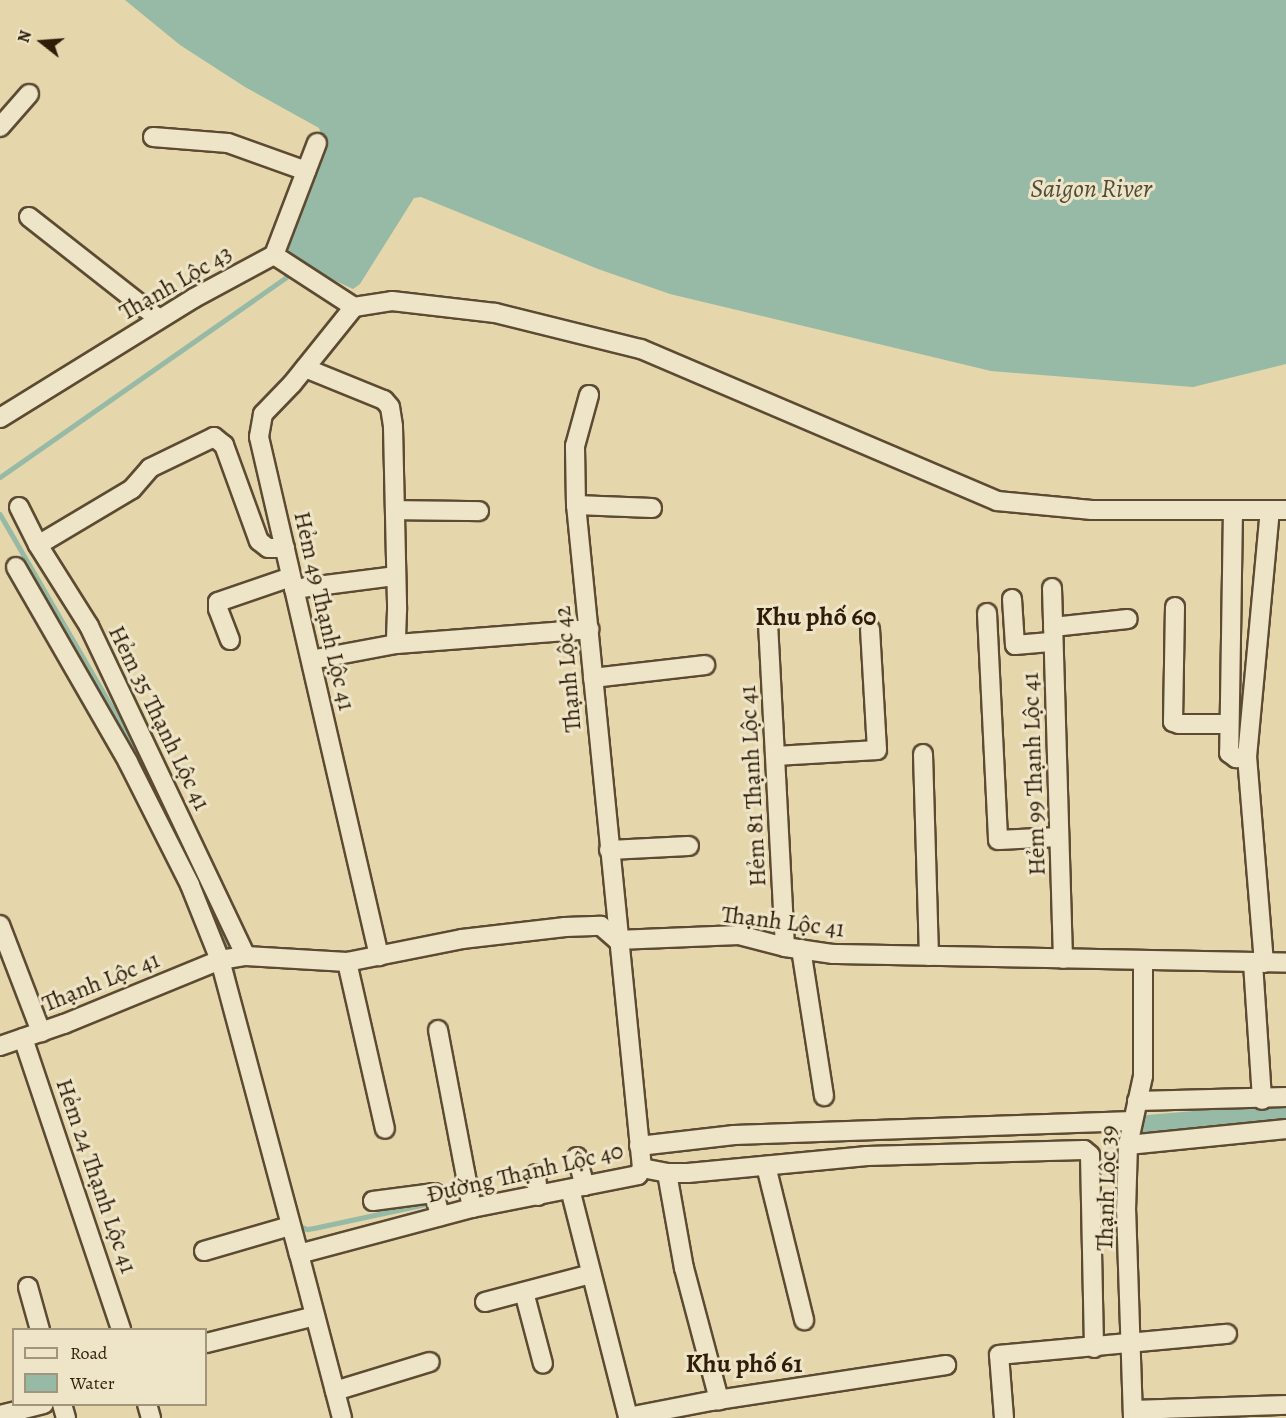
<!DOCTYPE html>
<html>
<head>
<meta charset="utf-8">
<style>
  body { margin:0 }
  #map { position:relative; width:1286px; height:1418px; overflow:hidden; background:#e5d7ab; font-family:Alegreya,serif }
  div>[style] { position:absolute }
  .water>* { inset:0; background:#96baa5 }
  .stream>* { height:4.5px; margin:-2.25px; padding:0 2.25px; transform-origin:2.25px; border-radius:2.25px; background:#96baa5 }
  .river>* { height:27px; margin:-13.5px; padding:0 13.5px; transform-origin:13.5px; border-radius:13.5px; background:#96baa5 }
  .roads { filter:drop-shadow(2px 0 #5c4b32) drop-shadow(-2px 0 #5c4b32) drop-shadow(0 2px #5c4b32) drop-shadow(0 -2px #5c4b32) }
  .minor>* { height:18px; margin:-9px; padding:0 9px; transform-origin:9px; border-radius:9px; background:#eee5c8 }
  span { translate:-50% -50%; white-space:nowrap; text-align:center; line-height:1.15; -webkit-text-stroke:6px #eee5c8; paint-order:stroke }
  .street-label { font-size:24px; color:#2f1c09 }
  .water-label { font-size:26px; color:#4e4b38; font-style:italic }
  .neighbourhood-label { font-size:26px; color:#2f1c09; font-weight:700 }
  .legend { position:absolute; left:12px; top:1328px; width:195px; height:78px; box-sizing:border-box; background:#eee5c8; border:2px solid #a2957c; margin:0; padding:8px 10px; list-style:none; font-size:18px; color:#2f1c09 }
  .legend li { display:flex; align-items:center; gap:12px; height:30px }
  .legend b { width:30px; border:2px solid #a2957c }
  .north { position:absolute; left:12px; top:12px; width:60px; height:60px; -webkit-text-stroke:4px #eee5c8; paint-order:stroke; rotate:287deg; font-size:16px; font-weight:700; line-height:24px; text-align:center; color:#2f1c09 }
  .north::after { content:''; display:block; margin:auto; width:21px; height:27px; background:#2f1c09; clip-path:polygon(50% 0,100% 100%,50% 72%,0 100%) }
</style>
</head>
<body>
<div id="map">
  <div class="water">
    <i style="clip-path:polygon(125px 0,1286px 0,1286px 364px,1193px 387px,991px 371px,670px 294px,598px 269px,421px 197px,414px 198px,360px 284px,353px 289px,327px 277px,289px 251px,286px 238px,324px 143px,319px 128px,245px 87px,180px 45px)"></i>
  </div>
  <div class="stream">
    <i style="left:0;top:477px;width:348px;rotate:-34.9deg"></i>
    <i style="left:0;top:514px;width:223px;rotate:59.9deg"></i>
    <i style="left:112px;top:707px;width:185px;rotate:63.7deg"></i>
    <i style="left:199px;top:884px;width:77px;rotate:66.4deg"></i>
    <i style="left:232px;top:964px;width:18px;rotate:81deg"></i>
    <i style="left:298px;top:1225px;width:10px;rotate:24deg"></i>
    <i style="left:307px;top:1229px;width:7px;rotate:-8deg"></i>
    <i style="left:314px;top:1228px;width:115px;rotate:-12.1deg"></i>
  </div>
  <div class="river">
    <i style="left:1148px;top:1128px;width:139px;rotate:-5deg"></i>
  </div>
  <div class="roads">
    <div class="minor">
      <i style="left:0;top:127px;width:44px;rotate:-48.7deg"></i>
      <i style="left:153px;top:137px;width:75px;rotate:4.6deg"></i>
      <i style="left:228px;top:143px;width:83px;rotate:19.7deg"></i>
      <i style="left:29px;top:217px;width:165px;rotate:38.1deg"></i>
      <i style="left:274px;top:255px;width:95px;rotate:33deg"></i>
      <i style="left:354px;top:307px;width:38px;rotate:-9deg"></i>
      <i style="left:392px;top:301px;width:104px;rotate:6.6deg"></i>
      <i style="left:495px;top:313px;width:150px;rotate:13.9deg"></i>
      <i style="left:641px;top:349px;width:387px;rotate:23.1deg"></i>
      <i style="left:997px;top:501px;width:95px;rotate:5.4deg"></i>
      <i style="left:1092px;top:510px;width:194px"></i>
      <i style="left:354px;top:307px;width:99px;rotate:128.8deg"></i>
      <i style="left:292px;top:384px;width:42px;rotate:134deg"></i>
      <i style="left:263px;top:414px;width:23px;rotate:100deg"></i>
      <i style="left:259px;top:437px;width:533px;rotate:76.98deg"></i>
      <i style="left:305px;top:368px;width:85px;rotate:22.1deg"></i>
      <i style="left:384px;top:400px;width:9px;rotate:49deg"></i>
      <i style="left:390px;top:407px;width:20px;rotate:81deg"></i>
      <i style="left:393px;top:427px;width:183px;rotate:88.7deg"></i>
      <i style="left:397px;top:610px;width:34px;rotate:92deg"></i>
      <i style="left:396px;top:644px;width:86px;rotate:169.3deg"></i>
      <i style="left:0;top:418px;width:228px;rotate:-31.7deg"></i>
      <i style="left:194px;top:298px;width:91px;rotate:-28.3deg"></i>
      <i style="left:274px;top:255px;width:120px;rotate:-69deg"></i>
      <i style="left:576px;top:505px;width:76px;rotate:2.3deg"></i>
      <i style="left:19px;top:507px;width:42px;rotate:63.4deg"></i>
      <i style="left:38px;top:545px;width:96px;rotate:57.8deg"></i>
      <i style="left:89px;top:626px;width:365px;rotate:64.6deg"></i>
      <i style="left:395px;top:510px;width:84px;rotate:0.7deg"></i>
      <i style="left:1233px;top:510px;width:243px;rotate:90.9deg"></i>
      <i style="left:1229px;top:753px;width:9px;rotate:36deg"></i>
      <i style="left:1236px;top:758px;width:11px;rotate:-5deg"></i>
      <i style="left:38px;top:545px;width:109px;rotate:-30.8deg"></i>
      <i style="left:132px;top:489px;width:28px;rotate:-49deg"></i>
      <i style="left:150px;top:468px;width:71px;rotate:-25.8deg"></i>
      <i style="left:214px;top:437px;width:13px;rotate:39deg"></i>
      <i style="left:224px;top:445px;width:102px;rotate:70deg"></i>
      <i style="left:259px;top:541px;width:11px;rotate:38deg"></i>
      <i style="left:268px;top:548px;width:17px"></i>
      <i style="left:16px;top:567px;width:225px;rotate:60.1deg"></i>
      <i style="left:128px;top:762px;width:138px;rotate:63.2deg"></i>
      <i style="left:190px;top:885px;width:81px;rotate:68.2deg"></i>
      <i style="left:220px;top:960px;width:304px;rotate:75deg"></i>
      <i style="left:1052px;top:588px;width:371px;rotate:88.3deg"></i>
      <i style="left:294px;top:589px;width:103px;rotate:-7.3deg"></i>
      <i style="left:1012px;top:599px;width:46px;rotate:86.3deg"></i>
      <i style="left:1015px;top:645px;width:38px;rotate:-5deg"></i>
      <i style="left:1175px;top:607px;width:115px;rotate:91deg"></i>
      <i style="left:1173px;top:722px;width:6px;rotate:18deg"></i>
      <i style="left:1179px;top:724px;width:50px"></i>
      <i style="left:987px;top:613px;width:227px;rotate:87.2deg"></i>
      <i style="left:998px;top:840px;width:61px;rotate:-2.8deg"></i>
      <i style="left:768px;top:623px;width:324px;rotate:87deg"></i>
      <i style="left:1053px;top:627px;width:75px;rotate:-6.1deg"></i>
      <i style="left:230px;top:640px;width:33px;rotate:-111deg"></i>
      <i style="left:218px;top:609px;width:7px;rotate:-90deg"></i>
      <i style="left:218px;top:602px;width:77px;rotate:-18.9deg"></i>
      <i style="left:396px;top:644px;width:194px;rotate:-4.4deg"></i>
      <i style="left:593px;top:678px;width:113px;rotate:-6.6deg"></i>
      <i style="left:923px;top:754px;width:202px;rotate:88.3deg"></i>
      <i style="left:776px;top:756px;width:101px;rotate:-3.4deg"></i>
      <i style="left:877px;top:750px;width:121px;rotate:-93.3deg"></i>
      <i style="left:609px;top:850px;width:80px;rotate:-2.9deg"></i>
      <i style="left:0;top:925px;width:115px;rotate:69deg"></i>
      <i style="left:801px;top:949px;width:149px;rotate:81.1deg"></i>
      <i style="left:347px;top:962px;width:171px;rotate:77.2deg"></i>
      <i style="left:1253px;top:963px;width:137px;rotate:86.2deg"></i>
      <i style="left:1264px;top:963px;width:207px;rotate:-94.7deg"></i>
      <i style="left:1247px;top:757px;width:248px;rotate:-84.7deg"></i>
      <i style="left:438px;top:1030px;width:181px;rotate:79.2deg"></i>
      <i style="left:23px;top:1038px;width:308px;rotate:71.4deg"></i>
      <i style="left:0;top:1046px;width:68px;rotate:-19deg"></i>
      <i style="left:64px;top:1024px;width:169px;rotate:-22.3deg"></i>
      <i style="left:220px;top:960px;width:26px;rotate:-9deg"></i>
      <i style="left:246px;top:956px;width:101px;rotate:3.4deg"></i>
      <i style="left:347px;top:962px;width:117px;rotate:-11.3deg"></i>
      <i style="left:462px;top:939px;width:104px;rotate:-6.6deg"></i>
      <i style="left:565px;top:927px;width:36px;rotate:-2deg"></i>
      <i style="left:601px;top:926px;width:21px;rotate:41deg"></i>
      <i style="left:617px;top:940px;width:122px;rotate:-2.3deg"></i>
      <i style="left:739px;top:935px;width:48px;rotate:14.6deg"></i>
      <i style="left:785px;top:947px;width:49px;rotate:8.3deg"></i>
      <i style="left:833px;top:954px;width:453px;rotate:1.1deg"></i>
      <i style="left:1137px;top:1101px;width:149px;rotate:-1.5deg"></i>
      <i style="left:1128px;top:1145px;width:159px;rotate:-5.8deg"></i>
      <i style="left:639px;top:1146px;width:96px;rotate:-6.6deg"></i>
      <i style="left:734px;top:1135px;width:399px;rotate:-2deg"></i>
      <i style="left:577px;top:1157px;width:30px;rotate:75deg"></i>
      <i style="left:766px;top:1166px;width:159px;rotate:76.1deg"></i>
      <i style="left:642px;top:1168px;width:25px;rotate:11deg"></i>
      <i style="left:667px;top:1173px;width:21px"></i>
      <i style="left:688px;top:1173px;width:180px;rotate:-5.4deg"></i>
      <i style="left:867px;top:1156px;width:217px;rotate:-1.6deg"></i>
      <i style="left:1084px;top:1150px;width:8px;rotate:40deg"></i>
      <i style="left:1090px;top:1155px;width:193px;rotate:88.8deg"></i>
      <i style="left:667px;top:1173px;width:97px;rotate:79.9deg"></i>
      <i style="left:684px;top:1268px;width:137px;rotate:75.1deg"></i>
      <i style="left:536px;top:1174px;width:22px;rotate:85deg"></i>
      <i style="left:570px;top:1189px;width:235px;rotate:75.7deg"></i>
      <i style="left:628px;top:1417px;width:85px;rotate:-10.9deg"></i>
      <i style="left:711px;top:1401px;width:238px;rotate:-8.7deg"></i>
      <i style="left:373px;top:1201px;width:62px;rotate:-7.5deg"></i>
      <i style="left:434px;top:1193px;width:24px;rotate:75deg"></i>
      <i style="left:204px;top:1251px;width:90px;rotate:-16.2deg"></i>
      <i style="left:28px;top:1287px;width:45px;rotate:74.4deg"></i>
      <i style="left:524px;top:1292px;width:74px;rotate:75.2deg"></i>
      <i style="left:485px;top:1302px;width:110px;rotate:-14.8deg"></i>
      <i style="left:206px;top:1343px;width:112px;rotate:-13.9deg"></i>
      <i style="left:335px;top:1391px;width:99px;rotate:-17deg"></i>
      <i style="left:62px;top:1404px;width:15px;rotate:74deg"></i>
      <i style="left:147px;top:1404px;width:15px;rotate:74deg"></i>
      <i style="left:1133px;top:1410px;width:153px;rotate:-1.9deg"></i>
      <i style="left:0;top:1415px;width:45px;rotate:-14deg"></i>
      <i style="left:342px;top:1418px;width:170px;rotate:-104.7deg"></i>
      <i style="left:299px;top:1254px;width:179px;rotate:-14.9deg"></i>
      <i style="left:472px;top:1208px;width:169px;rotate:-11.2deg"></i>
      <i style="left:638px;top:1175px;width:8px;rotate:-60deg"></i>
      <i style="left:642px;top:1168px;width:666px;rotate:-95.68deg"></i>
      <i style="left:576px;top:505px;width:59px;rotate:-91deg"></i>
      <i style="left:575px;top:446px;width:53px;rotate:-74.6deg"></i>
      <i style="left:1004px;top:1418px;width:63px;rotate:-94.5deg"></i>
      <i style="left:999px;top:1355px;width:229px;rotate:-5.3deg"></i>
      <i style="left:1133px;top:1418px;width:207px;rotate:-91.9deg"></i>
      <i style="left:1126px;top:1211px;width:66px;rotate:-88.3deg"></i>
      <i style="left:1128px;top:1145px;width:71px;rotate:-77.7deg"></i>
      <i style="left:1143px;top:1076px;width:116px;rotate:-90deg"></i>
    </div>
  </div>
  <div class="street-label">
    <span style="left:176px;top:283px;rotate:-30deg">Thạnh Lộc 43</span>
    <span style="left:324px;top:611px;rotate:77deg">Hẻm 49 Thạnh Lộc 41</span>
    <span style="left:568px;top:669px;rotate:-95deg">Thạnh Lộc 42</span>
    <span style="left:159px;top:718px;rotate:64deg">Hẻm 35 Thạnh Lộc 41</span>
    <span style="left:1034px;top:774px;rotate:-92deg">Hẻm 99 Thạnh Lộc 41</span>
    <span style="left:753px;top:786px;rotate:-93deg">Hẻm 81 Thạnh Lộc 41</span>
    <span style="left:783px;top:922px;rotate:7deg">Thạnh Lộc 41</span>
    <span style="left:101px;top:982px;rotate:-22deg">Thạnh Lộc 41</span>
    <span style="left:525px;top:1173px;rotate:-13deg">Đường Thạnh Lộc 40</span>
    <span style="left:96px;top:1176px;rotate:71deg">Hẻm 24 Thạnh Lộc 41</span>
    <span style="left:1107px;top:1188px;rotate:-88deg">Thạnh Lộc 39</span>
  </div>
  <div class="water-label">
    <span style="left:1091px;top:189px">Saigon River</span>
  </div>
  <div class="neighbourhood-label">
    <span style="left:816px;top:617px">Khu phố 60</span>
    <span style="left:744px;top:1364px">Khu phố 61</span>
  </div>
  <ul class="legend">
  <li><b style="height:8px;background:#eee5c8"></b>Road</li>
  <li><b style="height:16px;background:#96baa5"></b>Water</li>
  </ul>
  <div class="north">N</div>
</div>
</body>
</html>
